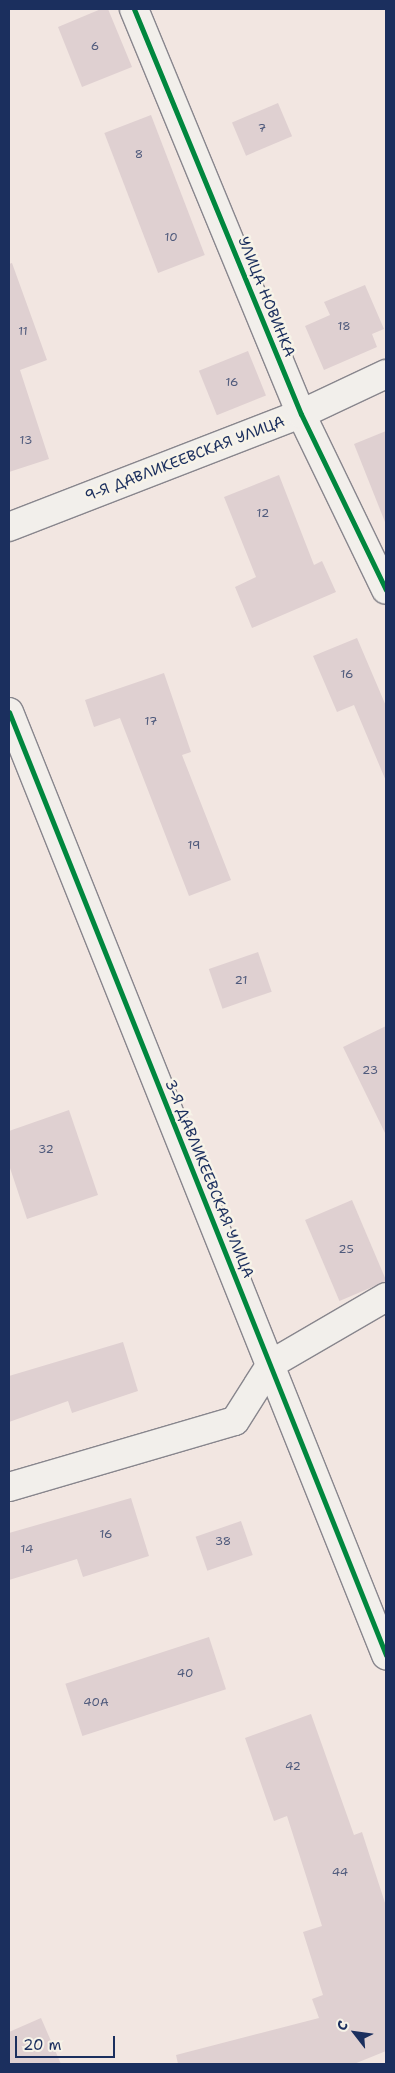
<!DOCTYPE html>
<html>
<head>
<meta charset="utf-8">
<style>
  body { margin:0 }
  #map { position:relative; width:395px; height:2073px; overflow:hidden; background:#f2e6e1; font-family:"Shantell Sans",sans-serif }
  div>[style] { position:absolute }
  .building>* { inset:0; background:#dfd0d1; transform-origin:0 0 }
  .roads { filter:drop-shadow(1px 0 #88868d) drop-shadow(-1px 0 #88868d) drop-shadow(0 1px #88868d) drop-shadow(0 -1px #88868d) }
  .minor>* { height:28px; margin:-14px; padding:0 14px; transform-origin:14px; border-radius:14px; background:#f2efeb }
  .cycleway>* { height:5px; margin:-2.5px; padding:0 2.5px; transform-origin:2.5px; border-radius:2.5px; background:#00873e }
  span { translate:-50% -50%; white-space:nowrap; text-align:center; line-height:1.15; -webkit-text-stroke:5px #f7f3e8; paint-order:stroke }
  .number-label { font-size:12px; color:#4f5a7c }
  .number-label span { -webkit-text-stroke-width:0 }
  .street-label { font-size:15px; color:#1b2f5e }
  .frame { position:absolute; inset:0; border:10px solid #1b2f5e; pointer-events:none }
  .north { position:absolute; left:330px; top:2008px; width:50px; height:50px; -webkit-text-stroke:4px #f7f3e8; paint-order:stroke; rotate:300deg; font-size:14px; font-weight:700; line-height:20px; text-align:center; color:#1b2f5e }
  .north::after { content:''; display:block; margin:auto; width:18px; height:22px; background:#1b2f5e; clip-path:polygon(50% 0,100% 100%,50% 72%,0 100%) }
  .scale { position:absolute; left:15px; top:2036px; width:100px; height:22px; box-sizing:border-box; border:2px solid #1b2f5e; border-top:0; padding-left:6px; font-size:15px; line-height:18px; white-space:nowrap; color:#1b2f5e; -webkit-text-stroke:4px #f7f3e8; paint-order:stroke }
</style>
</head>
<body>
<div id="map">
  <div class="building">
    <i style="clip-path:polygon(101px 9px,108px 9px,132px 67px,82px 87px,58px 27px)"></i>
    <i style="left:278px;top:103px;width:36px;height:50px;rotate:67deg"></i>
    <i style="left:151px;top:115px;width:150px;height:50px;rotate:69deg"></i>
    <i style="clip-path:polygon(12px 263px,47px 360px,20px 370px,49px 459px,9px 472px,9px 264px)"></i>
    <i style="clip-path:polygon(365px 285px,384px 329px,372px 334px,377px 347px,324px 370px,305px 326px,330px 315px,324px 302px)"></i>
    <i style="left:248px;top:351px;width:48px;height:53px;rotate:68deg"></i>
    <i style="clip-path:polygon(386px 431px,386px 522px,385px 522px,354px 444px)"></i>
    <i style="clip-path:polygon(279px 475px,314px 565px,322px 561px,336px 592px,252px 628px,235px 587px,256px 577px,224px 497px)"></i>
    <i style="clip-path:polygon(357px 638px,386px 706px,386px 781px,354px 705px,337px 712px,313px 656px)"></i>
    <i style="clip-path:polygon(164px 673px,191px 752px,182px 755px,231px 880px,189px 896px,120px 718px,94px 727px,85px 700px)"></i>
    <i style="left:258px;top:952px;width:42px;height:52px;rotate:71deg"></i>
    <i style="clip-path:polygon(386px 1026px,386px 1135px,343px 1047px)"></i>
    <i style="clip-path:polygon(69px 1110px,98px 1195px,27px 1219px,9px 1165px,9px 1131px)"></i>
    <i style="left:352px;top:1200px;width:88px;height:51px;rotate:67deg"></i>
    <i style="clip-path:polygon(123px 1342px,138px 1391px,72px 1413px,68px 1401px,9px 1422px,9px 1376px)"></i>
    <i style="clip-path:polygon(131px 1498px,149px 1556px,83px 1577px,77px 1559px,9px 1580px,9px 1533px)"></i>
    <i style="left:241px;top:1521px;width:36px;height:48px;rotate:71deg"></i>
    <i style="left:209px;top:1637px;width:55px;height:151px;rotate:72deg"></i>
    <i style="clip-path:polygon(311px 1714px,354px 1835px,362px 1832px,386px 1906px,386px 2051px,354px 2064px,178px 2064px,176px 2055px,319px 2018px,312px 1999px,323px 1995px,303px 1932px,322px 1926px,287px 1816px,274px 1821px,245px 1738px)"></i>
    <i style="clip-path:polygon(41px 2018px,61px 2064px,9px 2064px,9px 2032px)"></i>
  </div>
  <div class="roads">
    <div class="minor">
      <i style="left:134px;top:9px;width:438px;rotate:67.6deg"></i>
      <i style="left:301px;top:414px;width:195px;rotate:64.2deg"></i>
      <i style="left:9px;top:527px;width:313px;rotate:-21.2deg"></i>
      <i style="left:301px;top:414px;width:94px;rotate:-25.2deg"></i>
      <i style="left:9px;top:712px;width:1016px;rotate:68.21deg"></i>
      <i style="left:9px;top:1487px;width:235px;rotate:-16.3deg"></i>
      <i style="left:235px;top:1421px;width:67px;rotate:-57.7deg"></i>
      <i style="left:271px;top:1364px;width:133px;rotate:-30.2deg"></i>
    </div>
  </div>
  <div class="cycleway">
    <i style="left:134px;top:9px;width:438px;rotate:67.6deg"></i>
    <i style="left:301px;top:414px;width:195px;rotate:64.2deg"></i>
    <i style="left:9px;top:712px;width:1016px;rotate:68.21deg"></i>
  </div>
  <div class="number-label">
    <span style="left:95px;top:47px">6</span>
    <span style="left:262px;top:129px">7</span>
    <span style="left:139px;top:155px">8</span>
    <span style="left:171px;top:238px">10</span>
    <span style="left:344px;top:327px">18</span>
    <span style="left:23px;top:332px">11</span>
    <span style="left:232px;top:383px">16</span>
    <span style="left:26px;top:441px">13</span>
    <span style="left:263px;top:514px">12</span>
    <span style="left:347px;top:675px">16</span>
    <span style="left:151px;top:722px">17</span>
    <span style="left:194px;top:846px">19</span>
    <span style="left:241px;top:981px">21</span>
    <span style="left:370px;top:1071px">23</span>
    <span style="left:46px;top:1150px">32</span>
    <span style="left:346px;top:1250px">25</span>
    <span style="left:106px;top:1535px">16</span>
    <span style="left:223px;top:1542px">38</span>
    <span style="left:27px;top:1550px">14</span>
    <span style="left:185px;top:1674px">40</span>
    <span style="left:96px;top:1703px">40А</span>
    <span style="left:293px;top:1767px">42</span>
    <span style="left:340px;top:1873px">44</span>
  </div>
  <div class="street-label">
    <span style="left:266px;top:297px;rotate:68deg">УЛИЦА НОВИНКА</span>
    <span style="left:185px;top:459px;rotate:-21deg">9-Я ДАВЛИКЕЕВСКАЯ УЛИЦА</span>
    <span style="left:209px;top:1179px;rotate:68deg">3-Я ДАВЛИКЕЕВСКАЯ УЛИЦА</span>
  </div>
  <div class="frame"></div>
  <div class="north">С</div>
  <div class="scale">20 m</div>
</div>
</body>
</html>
